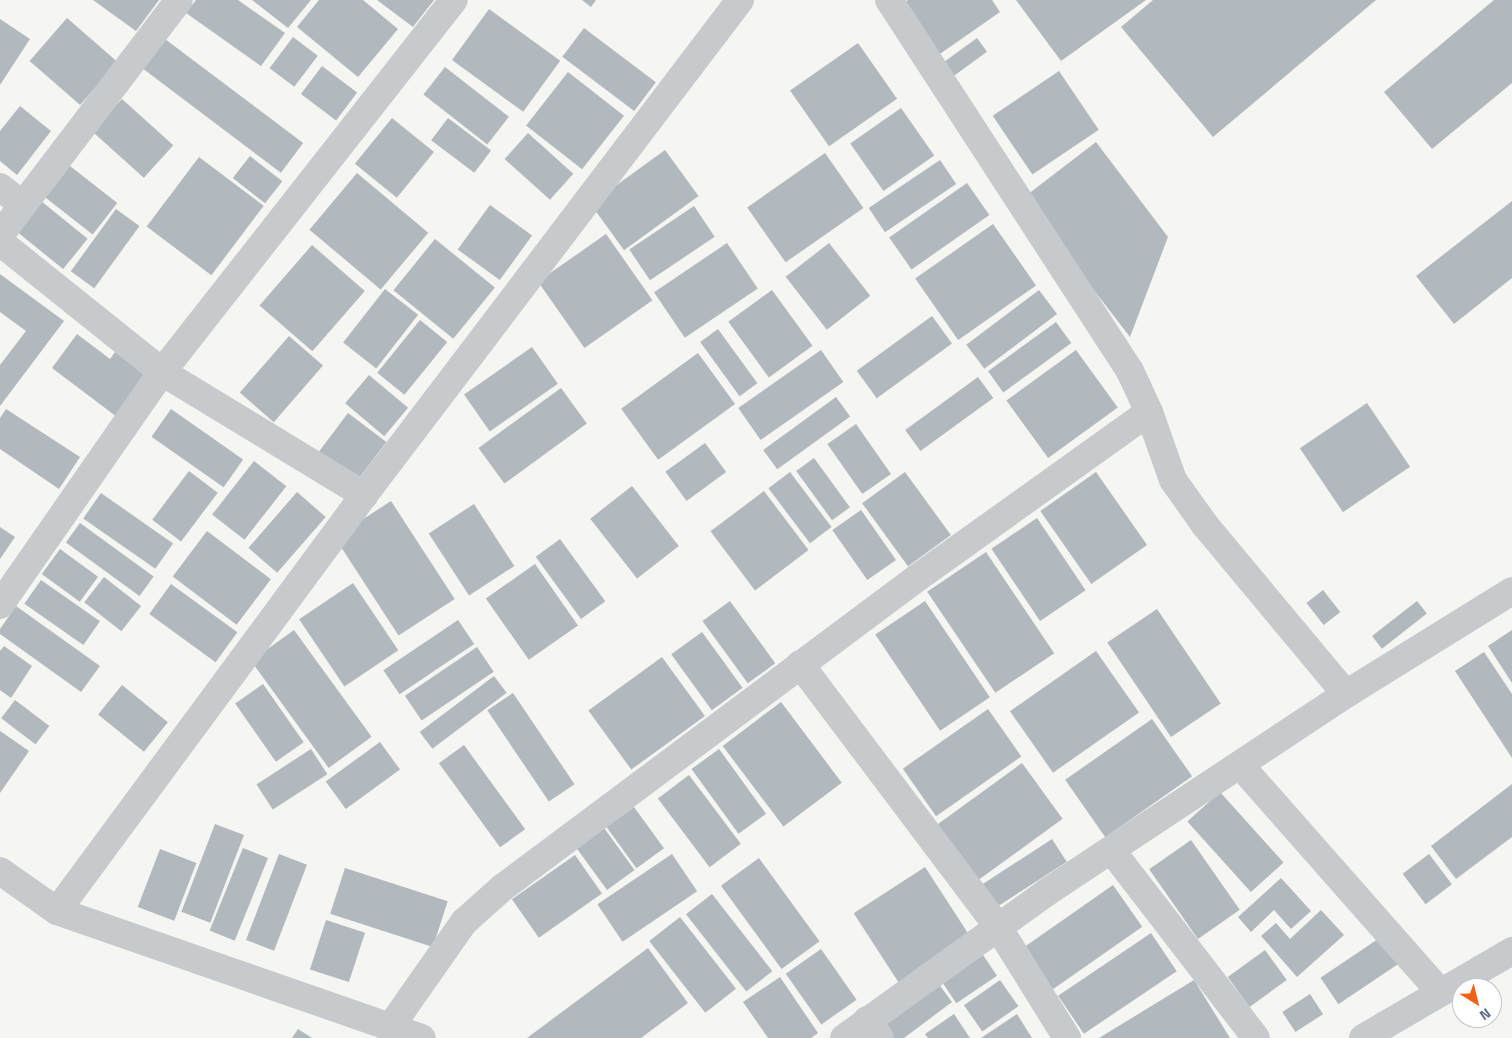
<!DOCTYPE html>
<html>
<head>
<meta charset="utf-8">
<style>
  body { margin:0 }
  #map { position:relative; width:1512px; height:1038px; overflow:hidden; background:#f5f5f1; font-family:"Titillium Web",sans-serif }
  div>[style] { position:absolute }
  .building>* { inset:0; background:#b1b8be; transform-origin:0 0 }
  .street>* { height:28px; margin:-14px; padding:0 14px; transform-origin:14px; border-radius:14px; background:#c7cacd }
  span { translate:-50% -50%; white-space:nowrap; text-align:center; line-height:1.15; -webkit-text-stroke:5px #fff; paint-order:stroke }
  .north { position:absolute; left:1452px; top:978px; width:50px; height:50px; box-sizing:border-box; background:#fff; border:1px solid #c0c6ce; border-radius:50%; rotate:144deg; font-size:14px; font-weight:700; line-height:20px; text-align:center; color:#617185 }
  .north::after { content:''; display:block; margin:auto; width:18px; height:22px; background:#f46012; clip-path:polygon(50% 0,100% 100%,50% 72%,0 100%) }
</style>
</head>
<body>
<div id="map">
  <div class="building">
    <i style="clip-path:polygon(93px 0,159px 0,136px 31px)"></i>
    <i style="clip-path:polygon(196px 0,238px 0,285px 33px,261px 66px,186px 13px)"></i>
    <i style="clip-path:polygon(252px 0,311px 0,288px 28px)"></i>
    <i style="clip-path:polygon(319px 0,363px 0,398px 29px,358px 77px,297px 27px)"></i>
    <i style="clip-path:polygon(377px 0,434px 0,413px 27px)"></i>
    <i style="clip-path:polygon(582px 0,596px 0,591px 7px)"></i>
    <i style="clip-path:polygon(908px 0,992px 0,1000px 12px,937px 56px,901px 5px)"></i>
    <i style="clip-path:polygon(1016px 0,1146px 0,1061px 61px)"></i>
    <i style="clip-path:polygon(1153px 0,1376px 0,1213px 137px,1121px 27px)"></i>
    <i style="clip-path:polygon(1494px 0,1512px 0,1512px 83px,1432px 149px,1384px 92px)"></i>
    <i style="left:489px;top:9px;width:88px;height:63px;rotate:36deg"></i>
    <i style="left:67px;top:18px;width:67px;height:57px;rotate:41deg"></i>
    <i style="clip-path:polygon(0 19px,30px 39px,0 85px)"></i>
    <i style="left:584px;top:28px;width:90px;height:36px;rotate:37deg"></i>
    <i style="left:293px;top:37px;width:31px;height:39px;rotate:37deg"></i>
    <i style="left:977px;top:38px;width:17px;height:45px;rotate:54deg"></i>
    <i style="left:165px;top:39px;width:173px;height:37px;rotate:37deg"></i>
    <i style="left:858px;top:43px;width:68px;height:83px;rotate:55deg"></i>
    <i style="left:322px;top:66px;width:44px;height:35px;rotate:37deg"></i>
    <i style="left:445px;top:67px;width:81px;height:35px;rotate:38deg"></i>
    <i style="left:1059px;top:71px;width:71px;height:80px;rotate:56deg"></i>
    <i style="left:568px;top:72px;width:71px;height:68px;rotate:38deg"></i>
    <i style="left:122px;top:99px;width:69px;height:44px;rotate:42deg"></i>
    <i style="clip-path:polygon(20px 106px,51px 131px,17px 175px,0 161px,0 131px)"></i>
    <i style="left:901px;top:108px;width:58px;height:62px;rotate:55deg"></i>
    <i style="left:392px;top:118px;width:54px;height:59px;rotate:39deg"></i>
    <i style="left:448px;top:118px;width:54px;height:28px;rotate:37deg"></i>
    <i style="left:528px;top:133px;width:61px;height:35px;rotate:42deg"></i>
    <i style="clip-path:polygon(1096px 142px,1168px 237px,1130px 337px,1023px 198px)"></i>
    <i style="left:665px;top:150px;width:57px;height:92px;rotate:54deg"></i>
    <i style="left:825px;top:153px;width:67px;height:95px;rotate:55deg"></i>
    <i style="left:250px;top:156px;width:41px;height:28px;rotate:38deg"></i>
    <i style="left:199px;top:157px;width:81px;height:87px;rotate:37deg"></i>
    <i style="left:940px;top:160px;width:29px;height:86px;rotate:56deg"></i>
    <i style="left:70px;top:166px;width:60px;height:40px;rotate:38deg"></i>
    <i style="left:357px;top:173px;width:93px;height:74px;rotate:40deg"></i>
    <i style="left:967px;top:183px;width:39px;height:95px;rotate:55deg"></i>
    <i style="left:41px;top:201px;width:60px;height:39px;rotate:39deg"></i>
    <i style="clip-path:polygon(1512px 201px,1512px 278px,1454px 324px,1416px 276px)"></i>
    <i style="left:490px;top:205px;width:52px;height:55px;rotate:36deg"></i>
    <i style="left:694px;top:206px;width:37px;height:78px;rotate:56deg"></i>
    <i style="left:116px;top:209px;width:29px;height:77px;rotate:36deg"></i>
    <i style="left:993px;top:224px;width:75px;height:95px;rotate:55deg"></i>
    <i style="left:606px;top:234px;width:81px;height:83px;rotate:55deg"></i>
    <i style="left:435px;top:239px;width:77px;height:66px;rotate:39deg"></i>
    <i style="left:727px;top:243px;width:55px;height:88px;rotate:56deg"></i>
    <i style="left:829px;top:243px;width:67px;height:55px;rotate:52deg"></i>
    <i style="left:312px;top:245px;width:70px;height:80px;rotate:41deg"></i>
    <i style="clip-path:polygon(0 274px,64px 321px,0 406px,0 365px,26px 331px,0 312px)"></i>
    <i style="left:385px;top:289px;width:42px;height:68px;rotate:38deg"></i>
    <i style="left:772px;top:290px;width:69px;height:54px;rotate:54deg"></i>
    <i style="left:1039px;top:290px;width:30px;height:91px;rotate:53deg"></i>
    <i style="left:932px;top:316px;width:34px;height:93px;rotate:54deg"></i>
    <i style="left:420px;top:320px;width:35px;height:68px;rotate:39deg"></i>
    <i style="left:1056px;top:322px;width:26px;height:84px;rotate:54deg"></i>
    <i style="left:718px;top:329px;width:67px;height:22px;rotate:54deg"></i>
    <i style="clip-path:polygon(77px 334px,110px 359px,115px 352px,147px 376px,117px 417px,52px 368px)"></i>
    <i style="left:289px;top:336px;width:45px;height:75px;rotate:41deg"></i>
    <i style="left:532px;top:347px;width:45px;height:83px;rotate:55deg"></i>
    <i style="left:821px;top:350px;width:39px;height:101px;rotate:55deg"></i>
    <i style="left:1076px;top:350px;width:71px;height:86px;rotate:54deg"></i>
    <i style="left:698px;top:353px;width:63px;height:95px;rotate:54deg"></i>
    <i style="left:369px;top:375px;width:51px;height:37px;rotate:40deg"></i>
    <i style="left:978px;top:377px;width:26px;height:90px;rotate:54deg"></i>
    <i style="left:561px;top:388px;width:44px;height:102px;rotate:54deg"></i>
    <i style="left:836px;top:397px;width:24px;height:90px;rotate:54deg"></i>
    <i style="left:1367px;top:403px;width:77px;height:81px;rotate:56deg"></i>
    <i style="clip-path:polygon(6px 409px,80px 457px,59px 489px,0 449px,0 418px)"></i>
    <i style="left:171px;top:409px;width:88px;height:34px;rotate:35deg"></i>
    <i style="left:348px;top:413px;width:48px;height:49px;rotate:37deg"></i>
    <i style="left:856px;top:424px;width:61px;height:35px;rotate:55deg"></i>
    <i style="left:705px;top:443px;width:36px;height:49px;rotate:54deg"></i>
    <i style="left:814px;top:458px;width:61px;height:22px;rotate:54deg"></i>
    <i style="left:254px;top:461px;width:41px;height:68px;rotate:38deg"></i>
    <i style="left:189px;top:471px;width:36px;height:61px;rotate:37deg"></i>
    <i style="left:790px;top:472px;width:69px;height:27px;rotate:53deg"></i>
    <i style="left:905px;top:472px;width:78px;height:53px;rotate:54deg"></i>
    <i style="left:1096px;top:472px;width:89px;height:68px;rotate:55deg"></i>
    <i style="left:632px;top:486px;width:76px;height:53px;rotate:52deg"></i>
    <i style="left:764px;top:491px;width:74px;height:67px;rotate:53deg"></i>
    <i style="left:297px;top:492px;width:38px;height:74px;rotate:41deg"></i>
    <i style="left:101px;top:493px;width:88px;height:31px;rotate:35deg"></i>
    <i style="left:391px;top:501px;width:117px;height:67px;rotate:57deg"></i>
    <i style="left:474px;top:504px;width:74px;height:54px;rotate:57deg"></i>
    <i style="left:861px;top:510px;width:61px;height:35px;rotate:55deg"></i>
    <i style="left:1037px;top:518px;width:87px;height:55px;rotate:56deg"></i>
    <i style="left:80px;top:523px;width:91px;height:24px;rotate:36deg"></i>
    <i style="clip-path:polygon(0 527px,15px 537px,0 559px)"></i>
    <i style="left:207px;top:531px;width:80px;height:57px;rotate:37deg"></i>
    <i style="left:560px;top:539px;width:77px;height:30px;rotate:54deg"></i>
    <i style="left:60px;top:549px;width:47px;height:31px;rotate:36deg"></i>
    <i style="left:986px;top:552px;width:122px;height:71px;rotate:56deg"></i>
    <i style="left:535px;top:564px;width:75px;height:60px;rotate:55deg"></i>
    <i style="left:104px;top:577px;width:47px;height:32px;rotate:38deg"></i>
    <i style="left:41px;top:580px;width:72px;height:29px;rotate:35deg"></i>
    <i style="left:353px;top:583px;width:81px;height:65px;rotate:56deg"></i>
    <i style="left:171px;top:584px;width:82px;height:37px;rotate:36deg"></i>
    <i style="left:1323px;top:590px;width:28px;height:21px;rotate:52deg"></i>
    <i style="left:730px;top:601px;width:77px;height:34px;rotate:54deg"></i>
    <i style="left:925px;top:601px;width:116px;height:60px;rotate:56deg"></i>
    <i style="left:1417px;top:601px;width:16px;height:57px;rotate:52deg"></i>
    <i style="clip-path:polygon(16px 606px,100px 666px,81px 692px,0 634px,0 629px)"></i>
    <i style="left:1157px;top:609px;width:114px;height:60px;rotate:56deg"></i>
    <i style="left:458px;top:620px;width:29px;height:90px;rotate:56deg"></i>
    <i style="left:294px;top:630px;width:132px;height:53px;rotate:54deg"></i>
    <i style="clip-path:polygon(1512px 630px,1512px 683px,1488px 646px)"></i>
    <i style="left:702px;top:632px;width:69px;height:38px;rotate:54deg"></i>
    <i style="clip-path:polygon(4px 646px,32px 666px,11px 698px,0 690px,0 651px)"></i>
    <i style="left:477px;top:647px;width:30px;height:87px;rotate:56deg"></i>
    <i style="left:1096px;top:651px;width:75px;height:105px;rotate:55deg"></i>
    <i style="clip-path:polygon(1484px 652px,1512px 694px,1512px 758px,1455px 671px)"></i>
    <i style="left:662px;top:657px;width:73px;height:91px;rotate:54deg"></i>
    <i style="left:494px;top:676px;width:21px;height:93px;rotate:53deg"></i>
    <i style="left:263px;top:684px;width:71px;height:34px;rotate:55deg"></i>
    <i style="left:122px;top:685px;width:59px;height:38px;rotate:39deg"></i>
    <i style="left:513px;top:693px;width:110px;height:31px;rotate:56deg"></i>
    <i style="left:15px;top:700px;width:43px;height:23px;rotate:37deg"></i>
    <i style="left:781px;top:702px;width:101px;height:73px;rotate:53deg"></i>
    <i style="left:988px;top:709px;width:58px;height:104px;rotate:55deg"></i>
    <i style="left:1152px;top:719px;width:70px;height:106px;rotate:55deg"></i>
    <i style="clip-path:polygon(0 731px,29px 751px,0 793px)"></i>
    <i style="left:380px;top:742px;width:34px;height:67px;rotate:54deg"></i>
    <i style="left:464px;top:745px;width:104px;height:31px;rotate:54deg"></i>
    <i style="left:311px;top:749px;width:30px;height:65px;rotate:57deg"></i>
    <i style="left:719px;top:749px;width:80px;height:34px;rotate:54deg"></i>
    <i style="left:1022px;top:763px;width:69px;height:105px;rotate:54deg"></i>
    <i style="left:689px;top:775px;width:86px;height:39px;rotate:53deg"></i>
    <i style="clip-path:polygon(1512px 784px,1512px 837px,1456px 879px,1431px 846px)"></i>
    <i style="left:1220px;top:792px;width:95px;height:44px;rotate:48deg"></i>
    <i style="left:634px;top:807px;width:51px;height:34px;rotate:54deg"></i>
    <i style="left:215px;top:824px;width:31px;height:94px;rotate:21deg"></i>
    <i style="left:604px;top:828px;width:52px;height:34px;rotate:54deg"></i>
    <i style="left:1052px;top:839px;width:27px;height:87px;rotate:57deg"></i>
    <i style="left:1191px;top:840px;width:85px;height:51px;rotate:55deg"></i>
    <i style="left:243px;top:848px;width:27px;height:89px;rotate:22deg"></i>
    <i style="left:160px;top:849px;width:39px;height:62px;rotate:21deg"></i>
    <i style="left:279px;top:854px;width:30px;height:92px;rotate:21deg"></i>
    <i style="left:672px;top:854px;width:45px;height:90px;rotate:56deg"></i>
    <i style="left:1429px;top:854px;width:38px;height:33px;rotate:53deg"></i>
    <i style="left:575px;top:855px;width:47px;height:77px;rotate:55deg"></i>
    <i style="left:759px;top:858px;width:103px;height:47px;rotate:54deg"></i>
    <i style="left:925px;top:867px;width:84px;height:85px;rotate:57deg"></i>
    <i style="left:345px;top:868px;width:108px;height:48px;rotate:18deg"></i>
    <i style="clip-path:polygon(1281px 878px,1311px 911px,1291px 929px,1274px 910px,1251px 932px,1238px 917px)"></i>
    <i style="left:1113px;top:885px;width:51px;height:110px;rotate:55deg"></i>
    <i style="left:712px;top:894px;width:98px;height:33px;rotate:52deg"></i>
    <i style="clip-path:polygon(1321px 910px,1344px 935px,1297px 977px,1261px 936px,1276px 923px,1290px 939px)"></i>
    <i style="left:680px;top:917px;width:91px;height:39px;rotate:52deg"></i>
    <i style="left:326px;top:920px;width:41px;height:52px;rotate:18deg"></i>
    <i style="left:1151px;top:933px;width:46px;height:112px;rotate:56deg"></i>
    <i style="left:1381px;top:937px;width:32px;height:73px;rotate:56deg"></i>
    <i style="clip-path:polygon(648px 948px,688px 1003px,641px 1038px,527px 1038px)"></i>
    <i style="left:821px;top:949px;width:62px;height:43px;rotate:55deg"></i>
    <i style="left:1265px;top:950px;width:37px;height:46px;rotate:54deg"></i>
    <i style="left:983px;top:955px;width:25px;height:49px;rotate:56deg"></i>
    <i style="clip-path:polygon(780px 977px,818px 1033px,811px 1038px,768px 1038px,743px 1002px)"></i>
    <i style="left:1000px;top:980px;width:32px;height:44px;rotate:55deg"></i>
    <i style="clip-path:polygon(1194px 980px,1230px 1038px,1099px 1038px)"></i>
    <i style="clip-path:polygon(938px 983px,952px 1002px,904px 1038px,890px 1038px,881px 1025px)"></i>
    <i style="left:1310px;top:994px;width:24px;height:33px;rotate:57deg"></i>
    <i style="clip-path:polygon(954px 1014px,970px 1038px,928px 1038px,925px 1034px)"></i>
    <i style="clip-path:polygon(1017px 1014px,1032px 1038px,981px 1038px)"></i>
    <i style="clip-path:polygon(298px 1029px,312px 1038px,292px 1038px)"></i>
  </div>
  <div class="street">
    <i style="left:889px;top:0;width:442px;rotate:57deg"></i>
    <i style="left:1130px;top:371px;width:45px;rotate:65.1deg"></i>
    <i style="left:1149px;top:412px;width:72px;rotate:70.6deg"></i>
    <i style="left:1173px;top:480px;width:55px;rotate:54.6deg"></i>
    <i style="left:1205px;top:525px;width:220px;rotate:50.2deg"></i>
    <i style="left:0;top:187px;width:28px;rotate:38deg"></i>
    <i style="left:0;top:235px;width:295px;rotate:-52.7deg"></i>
    <i style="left:0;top:242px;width:208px;rotate:38.7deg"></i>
    <i style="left:162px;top:372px;width:237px;rotate:31.3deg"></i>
    <i style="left:0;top:605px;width:284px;rotate:-55.2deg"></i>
    <i style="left:162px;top:372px;width:473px;rotate:-51.9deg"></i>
    <i style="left:800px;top:664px;width:329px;rotate:53deg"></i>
    <i style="left:998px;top:927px;width:131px;rotate:58.1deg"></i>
    <i style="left:1240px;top:765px;width:303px;rotate:48.6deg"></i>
    <i style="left:1112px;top:851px;width:236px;rotate:52.4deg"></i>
    <i style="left:0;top:871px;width:70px;rotate:35.1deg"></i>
    <i style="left:57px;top:911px;width:386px;rotate:19.2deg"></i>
    <i style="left:57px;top:911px;width:517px;rotate:-53.57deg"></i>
    <i style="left:364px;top:495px;width:622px;rotate:-52.78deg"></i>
    <i style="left:867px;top:1020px;width:22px;rotate:54deg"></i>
    <i style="left:389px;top:1029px;width:131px;rotate:-55deg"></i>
    <i style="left:464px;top:922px;width:51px;rotate:-41.8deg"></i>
    <i style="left:502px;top:888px;width:518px;rotate:-36.76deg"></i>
    <i style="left:917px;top:578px;width:285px;rotate:-35.6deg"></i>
    <i style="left:844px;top:1038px;width:250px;rotate:-35.7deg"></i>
    <i style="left:1047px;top:892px;width:359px;rotate:-33.5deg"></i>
    <i style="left:1346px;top:694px;width:195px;rotate:-31.8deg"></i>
    <i style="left:1363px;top:1038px;width:173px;rotate:-30.3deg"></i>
  </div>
  <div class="north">N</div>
</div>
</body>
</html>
